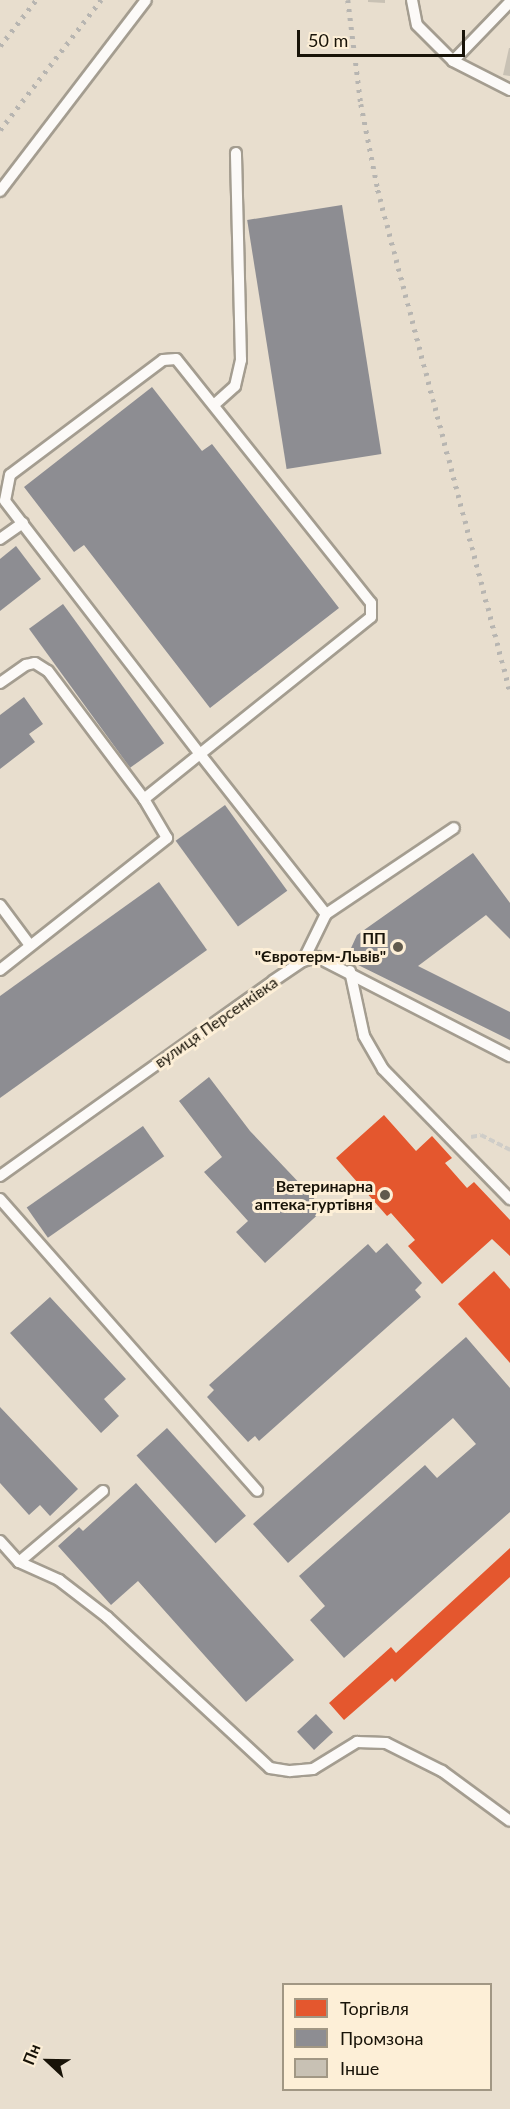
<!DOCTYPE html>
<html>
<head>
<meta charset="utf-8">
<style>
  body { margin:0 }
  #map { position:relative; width:510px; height:2109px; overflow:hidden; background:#e8dece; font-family:Lato,sans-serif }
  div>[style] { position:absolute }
  .shops>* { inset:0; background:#e4572e }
  .industry>* { inset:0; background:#8d8d92; transform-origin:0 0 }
  .building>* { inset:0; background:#c8c1b4 }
  .path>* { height:4px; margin-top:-2px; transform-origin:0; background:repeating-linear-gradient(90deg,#cfcdc8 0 6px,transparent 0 9px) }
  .roads { filter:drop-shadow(2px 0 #a49d90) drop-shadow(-2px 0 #a49d90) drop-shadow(0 2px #a49d90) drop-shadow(0 -2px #a49d90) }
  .service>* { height:10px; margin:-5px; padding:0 5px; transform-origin:5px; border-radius:5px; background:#fcfaf8 }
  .rail>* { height:4.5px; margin-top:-2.25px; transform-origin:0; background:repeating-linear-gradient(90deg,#b7b5b1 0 3px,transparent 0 9px) }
  .dots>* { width:16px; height:16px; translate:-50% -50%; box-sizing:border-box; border:3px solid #fdefd7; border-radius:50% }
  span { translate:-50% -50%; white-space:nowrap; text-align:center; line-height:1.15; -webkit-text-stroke:6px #fdefd7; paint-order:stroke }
  .poi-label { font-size:16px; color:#181308; font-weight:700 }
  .right { translate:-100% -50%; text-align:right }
  .street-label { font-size:16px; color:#181308 }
  .legend { position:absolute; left:282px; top:1983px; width:210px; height:108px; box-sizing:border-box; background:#fdefd7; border:2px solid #a19784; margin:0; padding:8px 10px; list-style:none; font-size:18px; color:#181308 }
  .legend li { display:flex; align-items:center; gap:12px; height:30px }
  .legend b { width:30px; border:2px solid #a19784 }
  .north { position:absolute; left:18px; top:2031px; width:60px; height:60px; -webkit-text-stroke:4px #fdefd7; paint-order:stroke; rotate:292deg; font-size:16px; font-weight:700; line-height:24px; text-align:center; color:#181308 }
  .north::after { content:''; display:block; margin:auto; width:21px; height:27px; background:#181308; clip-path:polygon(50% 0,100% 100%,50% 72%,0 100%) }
  .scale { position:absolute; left:297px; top:30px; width:168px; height:27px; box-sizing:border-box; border:3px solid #181308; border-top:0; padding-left:8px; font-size:18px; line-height:21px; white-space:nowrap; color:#181308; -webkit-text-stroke:4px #fdefd7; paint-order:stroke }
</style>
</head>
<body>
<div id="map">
  <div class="shops">
    <i style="clip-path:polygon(384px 1115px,416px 1151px,432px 1136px,452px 1158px,445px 1163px,467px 1188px,474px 1182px,510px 1220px,510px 1256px,492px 1239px,442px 1284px,408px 1246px,415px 1240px,391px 1213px,387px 1216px,336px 1158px)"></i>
    <i style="clip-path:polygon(494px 1271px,510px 1289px,510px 1363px,458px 1304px)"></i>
    <i style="clip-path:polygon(510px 1548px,510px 1577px,395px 1682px,392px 1678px,344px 1720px,329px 1703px,391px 1647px,396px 1653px)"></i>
  </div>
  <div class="industry">
    <i style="left:342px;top:205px;width:252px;height:96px;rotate:81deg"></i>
    <i style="clip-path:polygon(152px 387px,202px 451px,212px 444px,339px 608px,210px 708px,84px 545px,74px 552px,24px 487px)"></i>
    <i style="clip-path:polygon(16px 546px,41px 579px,0 611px,0 559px)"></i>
    <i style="left:63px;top:604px;width:172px;height:42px;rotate:54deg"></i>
    <i style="clip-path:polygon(24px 697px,43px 724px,29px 734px,35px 742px,0 769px,0 715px)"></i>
    <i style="left:225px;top:805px;width:106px;height:61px;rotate:54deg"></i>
    <i style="clip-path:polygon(473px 853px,510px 903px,510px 939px,486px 915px,418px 966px,510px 1012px,510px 1040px,346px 959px,357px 935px)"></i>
    <i style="clip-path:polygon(159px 882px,207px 950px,0 1098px,0 996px)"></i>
    <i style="clip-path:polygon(209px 1077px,250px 1131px,324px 1209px,265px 1263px,236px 1232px,248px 1221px,204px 1172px,222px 1157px,179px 1101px)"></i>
    <i style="left:143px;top:1126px;width:37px;height:142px;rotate:55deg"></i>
    <i style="clip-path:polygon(387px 1243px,422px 1283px,415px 1290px,421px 1297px,259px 1441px,255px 1436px,248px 1442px,207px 1397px,214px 1390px,209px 1385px,368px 1244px,376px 1253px)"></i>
    <i style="clip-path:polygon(50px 1297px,126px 1379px,104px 1399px,119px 1416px,101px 1433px,10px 1333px)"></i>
    <i style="clip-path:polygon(466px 1337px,510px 1388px,510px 1512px,344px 1658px,310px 1620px,325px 1606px,299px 1576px,425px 1465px,437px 1478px,476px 1444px,453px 1418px,288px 1563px,253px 1524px)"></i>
    <i style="clip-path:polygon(0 1407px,78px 1489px,50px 1516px,40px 1505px,29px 1515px,0 1483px)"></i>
    <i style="left:167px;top:1428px;width:118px;height:41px;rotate:48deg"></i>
    <i style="clip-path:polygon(136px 1483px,294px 1660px,246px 1702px,138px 1581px,111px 1605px,58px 1546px,79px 1527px,83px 1531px)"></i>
    <i style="left:316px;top:1714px;width:25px;height:26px;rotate:47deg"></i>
  </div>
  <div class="building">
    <i style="clip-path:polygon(368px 0,385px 0,385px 3px,368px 2px)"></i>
    <i style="clip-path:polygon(509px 48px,510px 48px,510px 76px,503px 75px)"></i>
  </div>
  <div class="path">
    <i style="left:471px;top:1137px;width:10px;rotate:-11deg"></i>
    <i style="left:481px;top:1135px;width:33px;rotate:27deg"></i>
  </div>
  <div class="roads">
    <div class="service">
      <i style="left:412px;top:0;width:25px;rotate:79deg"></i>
      <i style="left:417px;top:25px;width:51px;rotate:45deg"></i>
      <i style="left:453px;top:61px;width:64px;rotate:27deg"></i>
      <i style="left:453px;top:61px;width:82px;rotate:-46deg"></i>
      <i style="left:0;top:191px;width:240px;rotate:-52.6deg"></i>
      <i style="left:215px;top:404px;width:27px;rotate:-42deg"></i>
      <i style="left:235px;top:386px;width:27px;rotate:-77deg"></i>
      <i style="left:241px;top:360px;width:207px;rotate:-91.4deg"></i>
      <i style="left:0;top:539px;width:28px;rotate:-35deg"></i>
      <i style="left:0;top:683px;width:32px;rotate:-35deg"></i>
      <i style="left:26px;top:665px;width:9px;rotate:-13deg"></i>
      <i style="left:35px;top:663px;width:15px;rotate:32deg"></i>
      <i style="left:48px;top:671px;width:160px;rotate:53.1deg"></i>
      <i style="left:144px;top:799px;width:72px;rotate:-38.8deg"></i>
      <i style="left:200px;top:754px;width:219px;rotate:-38.7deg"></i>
      <i style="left:371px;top:617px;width:14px;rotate:-90deg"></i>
      <i style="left:371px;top:603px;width:312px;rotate:-128.6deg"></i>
      <i style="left:176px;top:359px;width:13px;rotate:176deg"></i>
      <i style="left:163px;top:360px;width:191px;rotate:143.1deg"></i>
      <i style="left:10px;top:475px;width:26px;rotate:101deg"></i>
      <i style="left:5px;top:501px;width:319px;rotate:52.4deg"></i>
      <i style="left:200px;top:754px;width:204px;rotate:51.8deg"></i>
      <i style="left:326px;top:914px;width:52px;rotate:116.1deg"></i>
      <i style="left:0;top:905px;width:49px;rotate:53.4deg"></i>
      <i style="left:326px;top:914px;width:154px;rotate:-33.9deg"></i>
      <i style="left:0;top:970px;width:213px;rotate:-38.3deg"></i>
      <i style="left:167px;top:838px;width:45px;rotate:-120.5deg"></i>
      <i style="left:350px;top:971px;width:66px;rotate:77.8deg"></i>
      <i style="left:364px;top:1036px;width:38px;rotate:60deg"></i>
      <i style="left:383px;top:1069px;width:182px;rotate:45.7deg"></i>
      <i style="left:0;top:1176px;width:335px;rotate:-35.5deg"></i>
      <i style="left:273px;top:981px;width:36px;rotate:-34deg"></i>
      <i style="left:303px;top:961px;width:15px;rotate:-16deg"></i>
      <i style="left:317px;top:957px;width:217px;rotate:27.2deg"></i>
      <i style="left:0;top:1199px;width:389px;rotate:48.6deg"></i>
      <i style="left:0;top:1541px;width:28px;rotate:48deg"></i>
      <i style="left:19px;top:1562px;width:110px;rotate:-40.2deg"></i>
      <i style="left:19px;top:1562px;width:44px;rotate:24.2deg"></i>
      <i style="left:59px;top:1580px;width:61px;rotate:37.6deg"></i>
      <i style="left:107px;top:1617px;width:222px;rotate:42.8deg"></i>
      <i style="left:270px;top:1768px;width:20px;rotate:9deg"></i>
      <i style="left:290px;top:1771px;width:23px;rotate:-5deg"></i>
      <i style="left:313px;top:1769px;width:52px;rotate:-31.5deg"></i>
      <i style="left:357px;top:1742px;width:29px;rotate:2deg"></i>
      <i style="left:386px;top:1743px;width:63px;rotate:26.6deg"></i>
      <i style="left:442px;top:1771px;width:84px;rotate:36.3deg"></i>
    </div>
  </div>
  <div class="rail">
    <i style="left:348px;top:0;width:105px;rotate:82.9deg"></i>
    <i style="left:361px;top:104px;width:88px;rotate:78.8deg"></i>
    <i style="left:378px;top:190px;width:518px;rotate:75.24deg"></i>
    <i style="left:0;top:46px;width:58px;rotate:-52deg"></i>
    <i style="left:0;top:130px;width:165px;rotate:-52.2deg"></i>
  </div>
  <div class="dots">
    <i style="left:398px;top:947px;background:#615a4d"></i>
    <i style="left:385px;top:1195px;background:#615a4d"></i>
  </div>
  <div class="poi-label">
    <span class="right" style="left:386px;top:947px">ПП<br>"Євротерм-Львів"</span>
    <span class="right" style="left:373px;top:1195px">Ветеринарна<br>аптека-гуртівня</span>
  </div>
  <div class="street-label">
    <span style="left:216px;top:1022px;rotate:-35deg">вулиця Персенківка</span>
  </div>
  <ul class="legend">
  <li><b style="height:16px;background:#e4572e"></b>Торгівля</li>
  <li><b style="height:16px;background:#8d8d92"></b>Промзона</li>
  <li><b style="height:16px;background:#c8c1b4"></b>Інше</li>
  </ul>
  <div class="north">Пн</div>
  <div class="scale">50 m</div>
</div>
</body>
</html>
